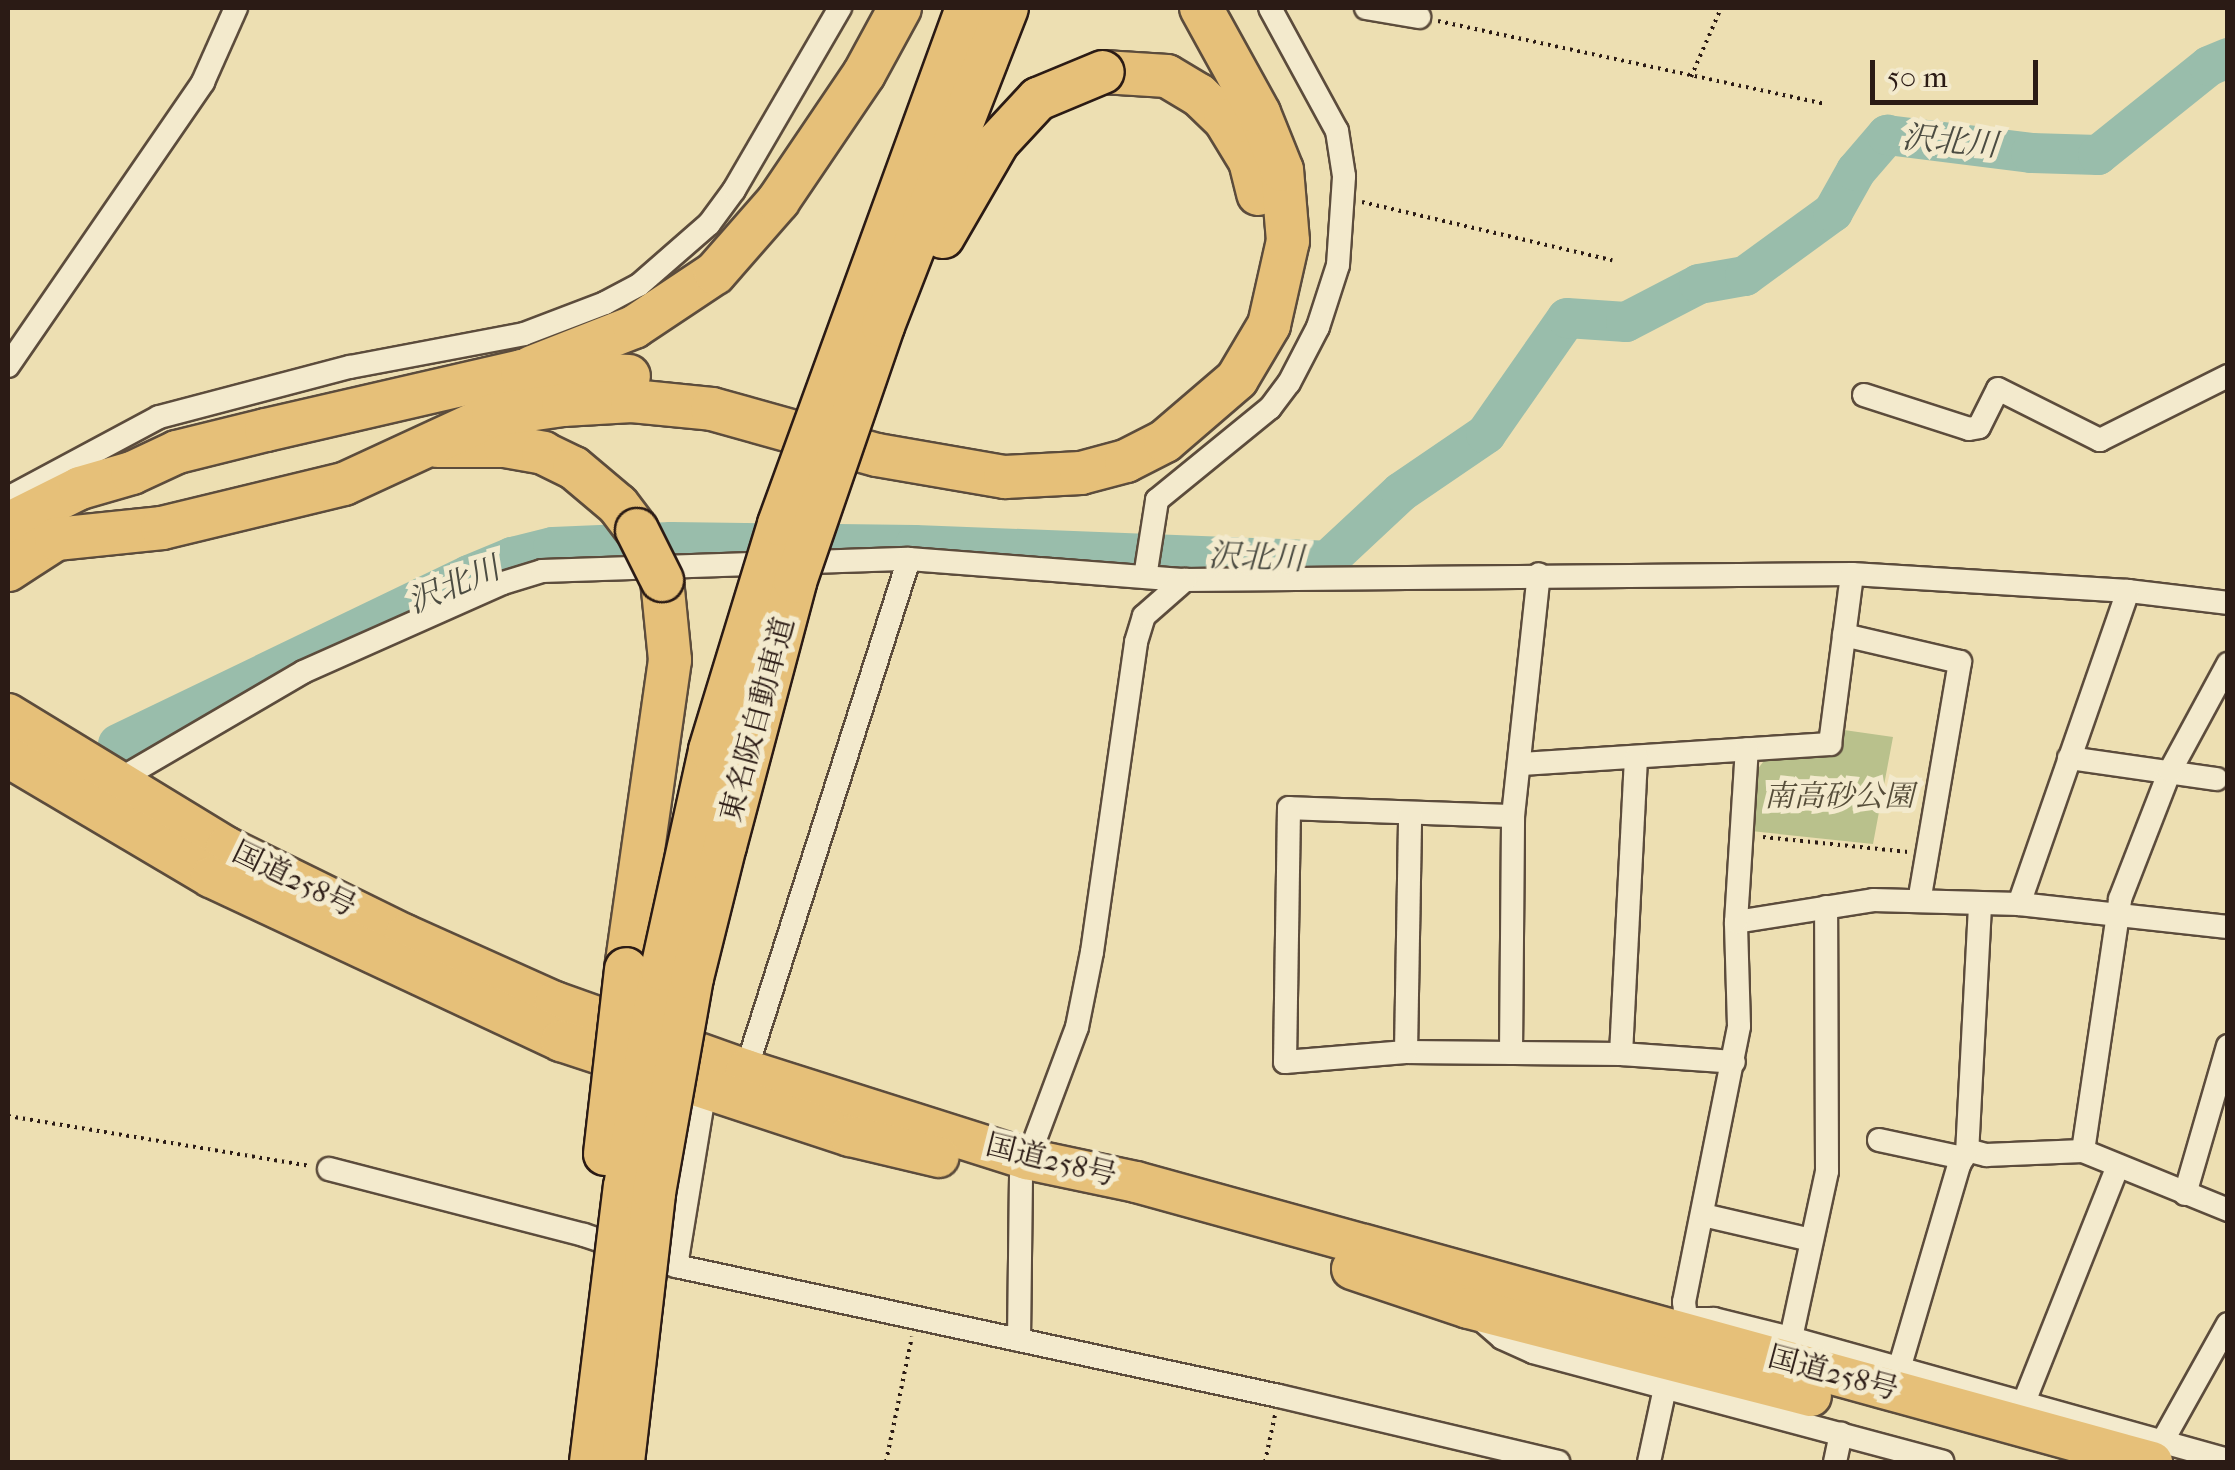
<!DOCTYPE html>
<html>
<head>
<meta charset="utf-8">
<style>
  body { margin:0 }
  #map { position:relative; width:2235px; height:1470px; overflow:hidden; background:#eddfb2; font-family:"IM FELL French Canon","Noto Serif JP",serif }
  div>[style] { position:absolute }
  .green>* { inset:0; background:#b9c18c }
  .river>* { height:40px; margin:-20px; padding:0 20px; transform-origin:20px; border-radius:20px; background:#99bdab }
  .path>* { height:4px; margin-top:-2px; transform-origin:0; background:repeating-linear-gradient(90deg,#2b1b15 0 2.5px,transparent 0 7.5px) }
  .roads { filter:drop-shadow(2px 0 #5c4c3c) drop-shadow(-2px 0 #5c4c3c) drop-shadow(0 2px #5c4c3c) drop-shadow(0 -2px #5c4c3c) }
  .minor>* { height:22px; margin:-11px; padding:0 11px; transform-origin:11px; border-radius:11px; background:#f3eacd }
  .trunk>* { height:40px; margin:-20px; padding:0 20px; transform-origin:20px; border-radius:20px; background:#e6c079 }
  .motorway>* { height:42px; margin:-21px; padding:0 21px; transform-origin:21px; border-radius:21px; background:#e6c079 }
  .bridges { filter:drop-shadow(2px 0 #2b1b15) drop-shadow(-2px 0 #2b1b15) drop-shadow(0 2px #2b1b15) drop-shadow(0 -2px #2b1b15) }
  .motorway-bridge>* { height:42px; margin:-21px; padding:0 21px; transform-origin:21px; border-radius:21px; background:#e6c079 }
  span { translate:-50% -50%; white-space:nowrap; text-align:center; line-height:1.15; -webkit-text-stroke:10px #f3eacd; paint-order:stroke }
  .street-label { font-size:30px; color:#2b1b15 }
  .park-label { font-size:30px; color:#564d39; font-style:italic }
  .water-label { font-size:32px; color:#4c4c42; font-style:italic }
  .frame { position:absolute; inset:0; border:10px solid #2b1b15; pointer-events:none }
  .scale { position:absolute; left:1870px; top:60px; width:168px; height:45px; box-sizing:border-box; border:5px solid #2b1b15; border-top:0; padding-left:12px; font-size:30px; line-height:35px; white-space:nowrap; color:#2b1b15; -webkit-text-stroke:8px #f3eacd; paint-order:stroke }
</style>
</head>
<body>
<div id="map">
  <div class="green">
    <i style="clip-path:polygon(1844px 730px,1893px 737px,1873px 844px,1751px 831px,1754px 774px,1766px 758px,1840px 754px)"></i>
  </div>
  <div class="river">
    <i style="left:118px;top:744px;width:390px;rotate:-25.7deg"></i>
    <i style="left:469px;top:575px;width:47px;rotate:-22.7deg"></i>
    <i style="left:512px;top:557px;width:42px;rotate:-13.7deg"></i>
    <i style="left:553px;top:547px;width:118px;rotate:-2.4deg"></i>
    <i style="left:671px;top:542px;width:244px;rotate:0.7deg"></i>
    <i style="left:915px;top:545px;width:412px;rotate:2.2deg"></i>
    <i style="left:1327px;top:561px;width:101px;rotate:-43deg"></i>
    <i style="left:1401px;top:492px;width:103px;rotate:-34.3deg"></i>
    <i style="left:1486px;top:434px;width:141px;rotate:-55.1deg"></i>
    <i style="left:1567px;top:318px;width:59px;rotate:3.9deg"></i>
    <i style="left:1626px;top:322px;width:82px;rotate:-27.5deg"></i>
    <i style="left:1699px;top:284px;width:47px;rotate:-9.9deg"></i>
    <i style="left:1745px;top:276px;width:109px;rotate:-36deg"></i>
    <i style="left:1833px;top:212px;width:47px;rotate:-60.7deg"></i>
    <i style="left:1856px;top:171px;width:48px;rotate:-49.3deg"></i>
    <i style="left:1887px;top:135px;width:145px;rotate:7.1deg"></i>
    <i style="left:2031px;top:153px;width:67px;rotate:1.7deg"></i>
    <i style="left:2098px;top:155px;width:142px;rotate:-38.7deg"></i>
    <i style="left:2209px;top:66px;width:21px;rotate:-23deg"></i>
  </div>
  <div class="path">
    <i style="left:1438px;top:21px;width:395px;rotate:12.1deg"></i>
    <i style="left:1691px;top:77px;width:75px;rotate:-66.5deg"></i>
    <i style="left:1362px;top:202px;width:257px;rotate:13.1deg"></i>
    <i style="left:1763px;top:837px;width:146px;rotate:5.9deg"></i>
    <i style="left:8px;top:1116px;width:305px;rotate:9.4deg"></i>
    <i style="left:886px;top:1462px;width:128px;rotate:-78.3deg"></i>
    <i style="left:1265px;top:1462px;width:48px;rotate:-78deg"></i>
  </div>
  <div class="roads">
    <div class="minor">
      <i style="left:1366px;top:8px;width:54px;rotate:9.6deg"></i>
      <i style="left:8px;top:366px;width:345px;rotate:-55.5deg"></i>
      <i style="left:203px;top:82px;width:81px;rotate:-66deg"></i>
      <i style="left:1864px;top:395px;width:110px;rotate:17.9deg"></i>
      <i style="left:1969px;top:429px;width:10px;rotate:-11deg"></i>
      <i style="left:1979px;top:427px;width:42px;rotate:-63.4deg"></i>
      <i style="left:1998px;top:389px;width:114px;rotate:26.6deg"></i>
      <i style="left:2100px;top:440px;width:143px;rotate:-26.6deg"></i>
      <i style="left:8px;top:498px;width:171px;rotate:-28.2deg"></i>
      <i style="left:159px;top:417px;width:197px;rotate:-14.7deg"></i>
      <i style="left:350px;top:367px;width:177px;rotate:-10.7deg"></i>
      <i style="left:524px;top:334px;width:87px;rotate:-20.9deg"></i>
      <i style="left:605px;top:303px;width:38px;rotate:-28deg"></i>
      <i style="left:639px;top:285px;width:93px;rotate:-41.1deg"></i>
      <i style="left:709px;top:224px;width:42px;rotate:-53.7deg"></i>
      <i style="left:734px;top:190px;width:211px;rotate:-59.8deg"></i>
      <i style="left:1145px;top:577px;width:78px;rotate:-81.1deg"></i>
      <i style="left:1157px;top:500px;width:146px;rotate:-39.2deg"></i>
      <i style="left:1270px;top:408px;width:31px;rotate:-53deg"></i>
      <i style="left:1289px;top:383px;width:63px;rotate:-62.6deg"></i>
      <i style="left:1318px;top:327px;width:65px;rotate:-72.1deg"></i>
      <i style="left:1338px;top:265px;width:89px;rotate:-86.1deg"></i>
      <i style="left:1344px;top:176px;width:46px;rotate:-98.8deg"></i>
      <i style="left:1337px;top:131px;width:140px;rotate:-118.6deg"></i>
      <i style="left:1844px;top:635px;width:119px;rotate:13.1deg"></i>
      <i style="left:1960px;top:662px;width:242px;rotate:99.7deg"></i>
      <i style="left:2069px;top:758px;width:149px;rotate:8.1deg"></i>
      <i style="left:1521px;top:764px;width:310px;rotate:-3.7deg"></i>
      <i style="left:1830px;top:744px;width:171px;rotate:-82.6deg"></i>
      <i style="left:115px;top:782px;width:218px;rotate:-30.3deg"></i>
      <i style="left:303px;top:672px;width:219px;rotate:-24deg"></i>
      <i style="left:503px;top:583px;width:41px;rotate:-17.1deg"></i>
      <i style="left:542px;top:571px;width:367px;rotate:-1.9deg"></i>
      <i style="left:909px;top:559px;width:277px;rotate:4.4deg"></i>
      <i style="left:1185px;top:580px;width:667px;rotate:-0.52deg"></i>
      <i style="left:1852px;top:574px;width:277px;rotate:3.5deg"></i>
      <i style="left:2128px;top:591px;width:101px;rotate:6.8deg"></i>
      <i style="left:1513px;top:816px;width:224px;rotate:-178deg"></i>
      <i style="left:1289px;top:808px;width:254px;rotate:90.9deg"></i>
      <i style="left:1285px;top:1062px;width:121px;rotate:-4.7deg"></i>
      <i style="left:1406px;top:1052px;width:215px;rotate:0.5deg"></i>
      <i style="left:1621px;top:1054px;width:113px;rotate:4deg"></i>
      <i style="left:2019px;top:904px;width:331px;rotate:-70.8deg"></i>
      <i style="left:1980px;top:906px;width:244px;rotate:93deg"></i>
      <i style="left:1967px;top:1150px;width:20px;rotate:15deg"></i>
      <i style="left:1986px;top:1155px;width:97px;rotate:-2.4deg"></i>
      <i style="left:2083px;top:1151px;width:255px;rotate:-81.6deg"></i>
      <i style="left:2120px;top:899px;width:137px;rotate:-68.7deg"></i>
      <i style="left:2170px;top:771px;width:122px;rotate:-61.5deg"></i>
      <i style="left:1736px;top:922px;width:139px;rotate:-9.1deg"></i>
      <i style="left:1873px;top:900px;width:146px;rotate:1.6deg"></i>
      <i style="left:2019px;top:904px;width:210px;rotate:6.3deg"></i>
      <i style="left:1406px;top:1052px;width:239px;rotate:-89deg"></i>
      <i style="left:1511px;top:1053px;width:237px;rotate:-89.5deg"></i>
      <i style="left:1513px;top:816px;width:243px;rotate:-83.9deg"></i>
      <i style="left:1621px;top:1054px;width:297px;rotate:-87.1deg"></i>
      <i style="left:746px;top:1070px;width:536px;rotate:-72.31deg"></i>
      <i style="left:1879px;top:1140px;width:86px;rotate:12.1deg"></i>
      <i style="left:2083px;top:1151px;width:157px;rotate:22.1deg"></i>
      <i style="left:329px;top:1169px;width:263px;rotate:14.5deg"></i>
      <i style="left:584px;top:1235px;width:97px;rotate:18.6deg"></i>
      <i style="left:676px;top:1266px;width:617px;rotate:12.17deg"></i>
      <i style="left:1279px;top:1396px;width:287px;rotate:13.3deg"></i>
      <i style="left:2185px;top:1194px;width:154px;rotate:-73.8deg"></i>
      <i style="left:1703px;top:1215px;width:111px;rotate:13deg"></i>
      <i style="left:676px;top:1266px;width:179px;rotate:-80.7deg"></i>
      <i style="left:1478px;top:1317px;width:32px;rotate:41deg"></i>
      <i style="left:1502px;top:1338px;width:34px;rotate:24deg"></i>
      <i style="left:1533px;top:1352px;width:424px;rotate:15deg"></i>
      <i style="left:1686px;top:1318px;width:16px;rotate:-97deg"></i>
      <i style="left:1684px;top:1302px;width:281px;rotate:-78.7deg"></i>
      <i style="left:1739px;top:1026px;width:104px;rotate:-91.7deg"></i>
      <i style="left:1736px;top:922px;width:173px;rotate:-86.4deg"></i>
      <i style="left:1680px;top:1319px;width:34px"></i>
      <i style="left:1714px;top:1319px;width:79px;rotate:13.9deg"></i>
      <i style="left:1791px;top:1338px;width:454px;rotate:15.6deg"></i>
      <i style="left:1791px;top:1338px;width:171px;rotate:-77.8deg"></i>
      <i style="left:1827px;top:1171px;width:264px;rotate:-90.2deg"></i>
      <i style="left:1019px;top:1340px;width:163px;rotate:-89.3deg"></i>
      <i style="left:1021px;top:1177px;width:160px;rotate:-69.5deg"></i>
      <i style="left:1077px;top:1027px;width:76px;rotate:-78.7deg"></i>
      <i style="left:1092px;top:952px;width:313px;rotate:-81.9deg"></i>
      <i style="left:1136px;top:642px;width:27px;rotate:-73deg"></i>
      <i style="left:1144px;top:616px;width:55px;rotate:-41.3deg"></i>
      <i style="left:1899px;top:1369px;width:213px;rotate:-73.6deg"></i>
      <i style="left:1959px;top:1165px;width:17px;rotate:-62deg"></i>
      <i style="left:2024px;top:1402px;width:254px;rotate:-68.3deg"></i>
      <i style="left:2162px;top:1442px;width:135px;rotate:-60.8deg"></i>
      <i style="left:1649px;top:1462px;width:76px;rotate:-77.8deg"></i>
      <i style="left:1835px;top:1462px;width:29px;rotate:-78deg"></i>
    </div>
    <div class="trunk">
      <i style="left:8px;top:714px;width:255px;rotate:31.4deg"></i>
      <i style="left:226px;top:847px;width:199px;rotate:26.2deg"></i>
      <i style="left:405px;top:935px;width:164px;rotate:24.1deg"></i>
      <i style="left:555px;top:1002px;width:203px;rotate:19.6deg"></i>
      <i style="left:746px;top:1070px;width:295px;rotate:17.6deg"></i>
      <i style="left:1027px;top:1159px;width:111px;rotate:11.9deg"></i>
      <i style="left:1136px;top:1182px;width:1054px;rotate:15.41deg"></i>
      <i style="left:8px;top:757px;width:236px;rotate:30.6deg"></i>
      <i style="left:211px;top:877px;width:387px;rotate:25.1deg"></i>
      <i style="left:561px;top:1041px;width:304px;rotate:18.2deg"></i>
      <i style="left:850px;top:1136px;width:91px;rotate:13.3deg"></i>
      <i style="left:1352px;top:1269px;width:122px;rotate:18.6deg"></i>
      <i style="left:1468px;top:1308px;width:354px;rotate:14.4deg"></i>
    </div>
    <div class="motorway">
      <i style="left:1103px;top:72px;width:64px;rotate:3.6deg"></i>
      <i style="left:1167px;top:76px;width:37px;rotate:31deg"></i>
      <i style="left:1199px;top:95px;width:36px;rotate:44deg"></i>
      <i style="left:1225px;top:120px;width:48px;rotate:58.6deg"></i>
      <i style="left:1250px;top:161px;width:34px;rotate:76deg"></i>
      <i style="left:532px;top:367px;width:110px;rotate:-21.4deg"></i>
      <i style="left:634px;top:327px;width:97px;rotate:-33.7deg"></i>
      <i style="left:715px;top:273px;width:96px;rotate:-48.8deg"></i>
      <i style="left:778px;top:201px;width:153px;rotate:-55.9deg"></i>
      <i style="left:864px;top:74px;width:75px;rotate:-61.4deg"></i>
      <i style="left:438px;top:446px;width:67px"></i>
      <i style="left:505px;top:446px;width:39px;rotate:10deg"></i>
      <i style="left:543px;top:453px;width:34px;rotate:26deg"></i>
      <i style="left:574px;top:468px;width:57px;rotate:40.1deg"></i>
      <i style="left:618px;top:505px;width:31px;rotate:53deg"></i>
      <i style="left:8px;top:524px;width:80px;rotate:-26.6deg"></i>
      <i style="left:80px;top:488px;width:54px;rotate:-16.1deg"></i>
      <i style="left:132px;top:473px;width:50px;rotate:-25deg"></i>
      <i style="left:177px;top:452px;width:92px;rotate:-13.9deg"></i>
      <i style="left:266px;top:430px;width:263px;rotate:-13deg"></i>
      <i style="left:522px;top:371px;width:107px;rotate:2.7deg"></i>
      <i style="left:8px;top:570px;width:57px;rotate:-32.9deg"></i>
      <i style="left:56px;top:539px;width:107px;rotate:-5.9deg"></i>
      <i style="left:162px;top:528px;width:187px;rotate:-13.6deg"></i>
      <i style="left:344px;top:484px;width:164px;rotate:-24.8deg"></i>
      <i style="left:493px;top:415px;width:71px;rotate:-8.1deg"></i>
      <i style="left:563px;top:405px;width:69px;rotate:-3.3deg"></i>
      <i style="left:632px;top:401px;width:80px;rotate:5.7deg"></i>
      <i style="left:712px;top:409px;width:171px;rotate:15.6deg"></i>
      <i style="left:877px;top:455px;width:130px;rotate:9.8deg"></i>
      <i style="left:1005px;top:477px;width:76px;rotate:-3deg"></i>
      <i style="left:1081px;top:473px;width:47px;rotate:-14.9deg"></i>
      <i style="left:1126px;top:461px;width:44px;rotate:-27.1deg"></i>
      <i style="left:1165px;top:441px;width:95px;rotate:-40.7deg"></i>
      <i style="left:1237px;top:379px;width:63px;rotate:-59.3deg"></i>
      <i style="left:1269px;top:325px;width:86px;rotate:-77.3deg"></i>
      <i style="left:1288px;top:241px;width:71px;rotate:-94.8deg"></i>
      <i style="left:1282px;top:170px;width:61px;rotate:-112deg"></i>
      <i style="left:1259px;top:113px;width:120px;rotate:-118.9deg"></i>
      <i style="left:626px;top:969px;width:312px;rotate:-81.9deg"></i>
      <i style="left:670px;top:660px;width:80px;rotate:-95.7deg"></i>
    </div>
  </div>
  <div class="bridges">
    <div class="motorway-bridge">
      <i style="left:943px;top:237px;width:110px;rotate:-59.9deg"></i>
      <i style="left:998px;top:142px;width:59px;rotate:-47.1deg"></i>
      <i style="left:1038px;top:99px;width:70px;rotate:-22.6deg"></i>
      <i style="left:637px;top:530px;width:56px;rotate:63.4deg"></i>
      <i style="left:605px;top:1154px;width:186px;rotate:-83.5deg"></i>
      <i style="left:591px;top:1462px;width:277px;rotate:-83deg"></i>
      <i style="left:625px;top:1187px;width:221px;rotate:-80.4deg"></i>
      <i style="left:662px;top:969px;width:224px;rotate:-77.6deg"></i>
      <i style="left:710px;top:750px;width:236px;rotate:-73deg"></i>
      <i style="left:779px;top:524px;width:549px;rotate:-69.98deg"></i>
      <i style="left:623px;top:1462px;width:271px;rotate:-83.4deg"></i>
      <i style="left:654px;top:1193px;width:218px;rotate:-80deg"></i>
      <i style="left:692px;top:978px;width:136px;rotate:-76deg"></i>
      <i style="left:725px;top:846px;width:273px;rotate:-75.1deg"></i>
      <i style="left:795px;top:582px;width:271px;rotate:-71deg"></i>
      <i style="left:883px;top:326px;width:341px;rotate:-68.7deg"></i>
    </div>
  </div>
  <div class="street-label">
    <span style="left:758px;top:720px;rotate:-75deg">東名阪自動車道</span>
    <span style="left:294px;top:880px;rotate:26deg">国道258号</span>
    <span style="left:1051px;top:1161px;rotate:14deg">国道258号</span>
    <span style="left:1833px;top:1374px;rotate:15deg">国道258号</span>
  </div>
  <div class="park-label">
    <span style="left:1839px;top:797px">南高砂公園</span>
  </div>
  <div class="water-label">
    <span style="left:1950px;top:142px;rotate:5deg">沢北川</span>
    <span style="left:1256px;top:558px;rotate:2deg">沢北川</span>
    <span style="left:454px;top:586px;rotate:-23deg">沢北川</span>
  </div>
  <div class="frame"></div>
  <div class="scale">50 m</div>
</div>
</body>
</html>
